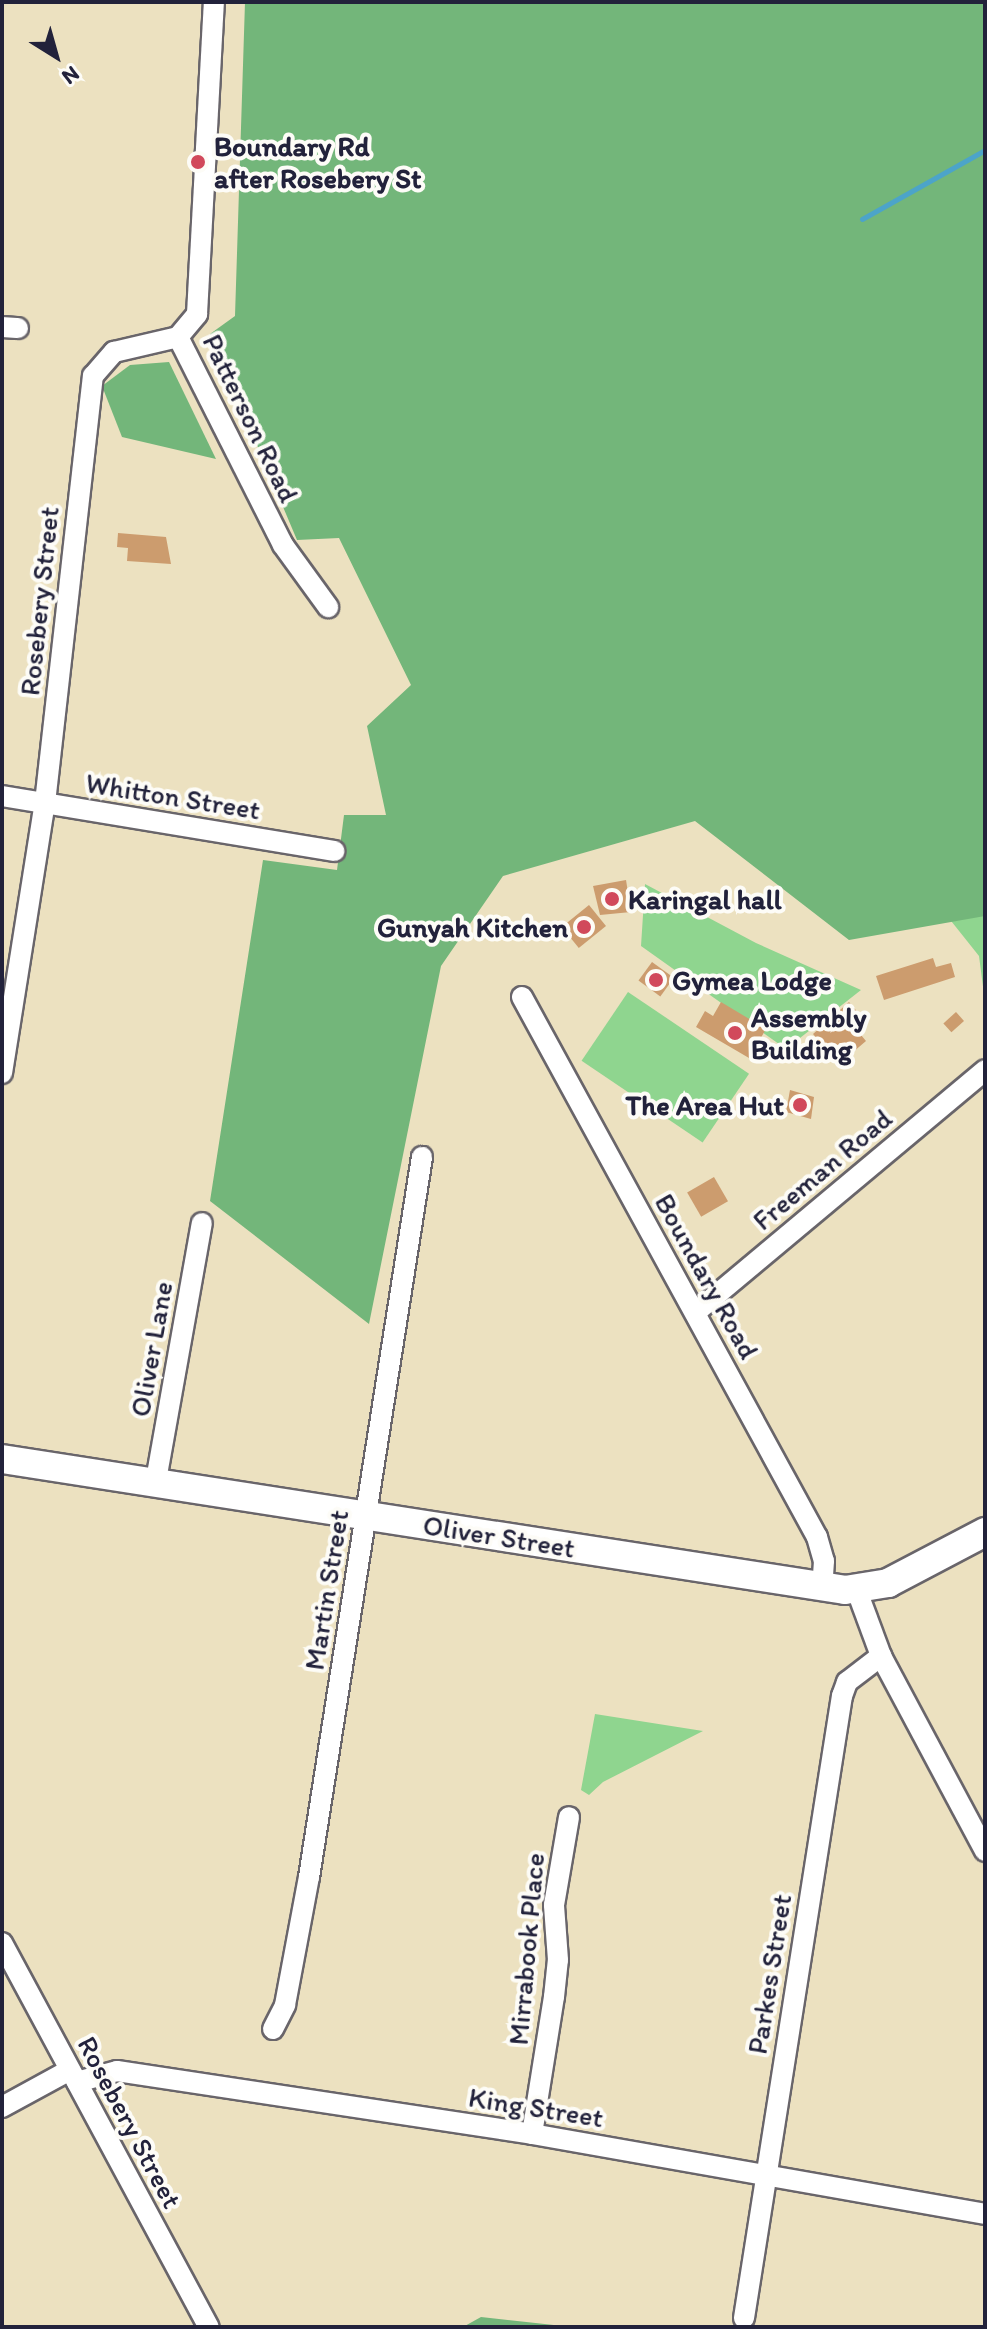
<!DOCTYPE html>
<html>
<head>
<meta charset="utf-8">
<style>
  body { margin:0 }
  #map { position:relative; width:987px; height:2329px; overflow:hidden; background:#ece1c0; font-family:Itim,sans-serif }
  div>[style] { position:absolute }
  .green>* { inset:0; background:#8fd58f; transform-origin:0 0 }
  .forest>* { inset:0; background:#73b67a }
  .stream>* { height:5px; margin:-2.5px; padding:0 2.5px; transform-origin:2.5px; border-radius:2.5px; background:#4ca4c9 }
  .building>* { inset:0; background:#cc9c6e; transform-origin:0 0 }
  .roads { filter:drop-shadow(2px 0 #69656a) drop-shadow(-2px 0 #69656a) drop-shadow(0 2px #69656a) drop-shadow(0 -2px #69656a) }
  .street>* { height:20px; margin:-10px; padding:0 10px; transform-origin:10px; border-radius:10px; background:#fff }
  .secondary>* { height:28px; margin:-14px; padding:0 14px; transform-origin:14px; border-radius:14px; background:#fff }
  .dots>* { width:22px; height:22px; translate:-50% -50%; box-sizing:border-box; border:4px solid #fdfcf7; border-radius:50% }
  span { translate:-50% -50%; white-space:nowrap; text-align:center; line-height:1.15; -webkit-text-stroke:8px #fdfcf7; paint-order:stroke }
  .poi-label { font-size:28px; color:#22223b; font-weight:700 }
  .left { translate:0 -50%; text-align:left }
  .right { translate:-100% -50%; text-align:right }
  .street-label { font-size:28px; color:#22223b }
  .frame { position:absolute; inset:0; border:4px solid #22223b; pointer-events:none }
  .north { position:absolute; left:16px; top:16px; width:80px; height:80px; -webkit-text-stroke:6px #fdfcf7; paint-order:stroke; rotate:143deg; font-size:22px; font-weight:700; line-height:32px; text-align:center; color:#22223b }
  .north::after { content:''; display:block; margin:auto; width:28px; height:36px; background:#22223b; clip-path:polygon(50% 0,100% 100%,50% 72%,0 100%) }
</style>
</head>
<body>
<div id="map">
  <div class="green">
    <i style="clip-path:polygon(645px 884px,756px 943px,861px 990px,786px 1049px,641px 946px)"></i>
    <i style="clip-path:polygon(985px 890px,985px 1002px,979px 956px,928px 892px)"></i>
    <i style="left:628px;top:992px;width:146px;height:83px;rotate:34deg"></i>
    <i style="clip-path:polygon(595px 1714px,703px 1731px,603px 1782px,589px 1795px,581px 1790px)"></i>
  </div>
  <div class="forest">
    <i style="clip-path:polygon(245px 2px,985px 2px,985px 916px,849px 940px,695px 821px,503px 876px,441px 966px,369px 1324px,210px 1201px,263px 860px,337px 870px,344px 815px,386px 815px,367px 726px,411px 685px,339px 538px,297px 540px,210px 334px,235px 316px)"></i>
    <i style="clip-path:polygon(169px 362px,216px 459px,122px 437px,102px 386px,130px 365px)"></i>
    <i style="clip-path:polygon(481px 2317px,572px 2327px,463px 2327px)"></i>
  </div>
  <div class="stream">
    <i style="left:862px;top:219px;width:141px;rotate:-29.3deg"></i>
  </div>
  <div class="building">
    <i style="clip-path:polygon(118px 533px,166px 537px,171px 564px,127px 561px,128px 548px,117px 547px)"></i>
    <i style="clip-path:polygon(626px 880px,631px 912px,600px 915px,593px 886px)"></i>
    <i style="left:589px;top:905px;width:27px;height:35px;rotate:51deg"></i>
    <i style="clip-path:polygon(933px 958px,936px 967px,951px 963px,955px 977px,884px 1000px,876px 976px)"></i>
    <i style="left:652px;top:962px;width:27px;height:23px;rotate:36deg"></i>
    <i style="clip-path:polygon(721px 1002px,766px 1029px,749px 1058px,696px 1027px,705px 1011px,713px 1016px)"></i>
    <i style="clip-path:polygon(849px 1002px,865px 1021px,856px 1029px,866px 1041px,839px 1064px,813px 1034px)"></i>
    <i style="left:956px;top:1012px;width:12px;height:17px;rotate:48deg"></i>
    <i style="clip-path:polygon(790px 1090px,814px 1097px,811px 1119px,786px 1112px)"></i>
    <i style="left:714px;top:1177px;width:28px;height:31px;rotate:60deg"></i>
  </div>
  <div class="roads">
    <div class="street">
      <i style="left:2px;top:327px;width:16px;rotate:4deg"></i>
      <i style="left:178px;top:337px;width:233px;rotate:63.2deg"></i>
      <i style="left:283px;top:545px;width:77px;rotate:54deg"></i>
      <i style="left:2px;top:796px;width:337px;rotate:9.4deg"></i>
      <i style="left:522px;top:997px;width:615px;rotate:61.35deg"></i>
      <i style="left:817px;top:1537px;width:25px;rotate:74deg"></i>
      <i style="left:824px;top:1561px;width:26px;rotate:94deg"></i>
      <i style="left:2px;top:1073px;width:273px;rotate:-81deg"></i>
      <i style="left:45px;top:803px;width:430px;rotate:-83.6deg"></i>
      <i style="left:93px;top:376px;width:32px;rotate:-49deg"></i>
      <i style="left:114px;top:352px;width:66px;rotate:-13.2deg"></i>
      <i style="left:178px;top:337px;width:30px;rotate:-50deg"></i>
      <i style="left:197px;top:314px;width:312px;rotate:-86.9deg"></i>
      <i style="left:696px;top:1312px;width:377px;rotate:-39.9deg"></i>
      <i style="left:155px;top:1486px;width:267px;rotate:-79.9deg"></i>
      <i style="left:857px;top:1591px;width:69px;rotate:69.7deg"></i>
      <i style="left:881px;top:1656px;width:221px;rotate:61.9deg"></i>
      <i style="left:2px;top:1943px;width:436px;rotate:61.7deg"></i>
      <i style="left:273px;top:2029px;width:27px;rotate:-63deg"></i>
      <i style="left:285px;top:2005px;width:130px;rotate:-79.4deg"></i>
      <i style="left:309px;top:1877px;width:729px;rotate:-81.08deg"></i>
      <i style="left:77px;top:2082px;width:41px;rotate:-15.4deg"></i>
      <i style="left:117px;top:2071px;width:420px;rotate:8.6deg"></i>
      <i style="left:532px;top:2134px;width:460px;rotate:10deg"></i>
      <i style="left:2px;top:2107px;width:77px;rotate:-28.6deg"></i>
      <i style="left:532px;top:2134px;width:139px;rotate:-80.9deg"></i>
      <i style="left:554px;top:1997px;width:37px;rotate:-84deg"></i>
      <i style="left:558px;top:1960px;width:55px;rotate:-94.2deg"></i>
      <i style="left:554px;top:1905px;width:89px;rotate:-80.3deg"></i>
      <i style="left:744px;top:2318px;width:630px;rotate:-81.05deg"></i>
      <i style="left:842px;top:1696px;width:15px;rotate:-70deg"></i>
      <i style="left:847px;top:1682px;width:43px;rotate:-37.4deg"></i>
    </div>
    <div class="secondary">
      <i style="left:2px;top:1459px;width:853px;rotate:8.83deg"></i>
      <i style="left:845px;top:1590px;width:44px;rotate:-9.2deg"></i>
      <i style="left:888px;top:1583px;width:110px;rotate:-27.7deg"></i>
    </div>
  </div>
  <div class="dots">
    <i style="left:198px;top:162px;background:#d1495b"></i>
    <i style="left:612px;top:899px;background:#d1495b"></i>
    <i style="left:584px;top:927px;background:#d1495b"></i>
    <i style="left:656px;top:980px;background:#d1495b"></i>
    <i style="left:735px;top:1033px;background:#d1495b"></i>
    <i style="left:800px;top:1105px;background:#d1495b"></i>
  </div>
  <div class="poi-label">
    <span class="left" style="left:214px;top:162px">Boundary Rd<br>after Rosebery St</span>
    <span class="left" style="left:628px;top:899px">Karingal hall</span>
    <span class="right" style="left:568px;top:927px">Gunyah Kitchen</span>
    <span class="left" style="left:672px;top:980px">Gymea Lodge</span>
    <span class="left" style="left:751px;top:1033px">Assembly<br>Building</span>
    <span class="right" style="left:784px;top:1105px">The Area Hut</span>
  </div>
  <div class="street-label">
    <span style="left:251px;top:418px;rotate:64deg">Patterson Road</span>
    <span style="left:39px;top:601px;rotate:-84deg">Rosebery Street</span>
    <span style="left:173px;top:796px;rotate:9deg">Whitton Street</span>
    <span style="left:822px;top:1169px;rotate:-40deg">Freeman Road</span>
    <span style="left:707px;top:1276px;rotate:61deg">Boundary Road</span>
    <span style="left:151px;top:1349px;rotate:-80deg">Oliver Lane</span>
    <span style="left:499px;top:1536px;rotate:9deg">Oliver Street</span>
    <span style="left:326px;top:1590px;rotate:-81deg">Martin Street</span>
    <span style="left:526px;top:1949px;rotate:-85deg">Mirrabook Place</span>
    <span style="left:769px;top:1974px;rotate:-81deg">Parkes Street</span>
    <span style="left:536px;top:2107px;rotate:9deg">King Street</span>
    <span style="left:130px;top:2122px;rotate:62deg">Rosebery Street</span>
  </div>
  <div class="frame"></div>
  <div class="north">N</div>
</div>
</body>
</html>
